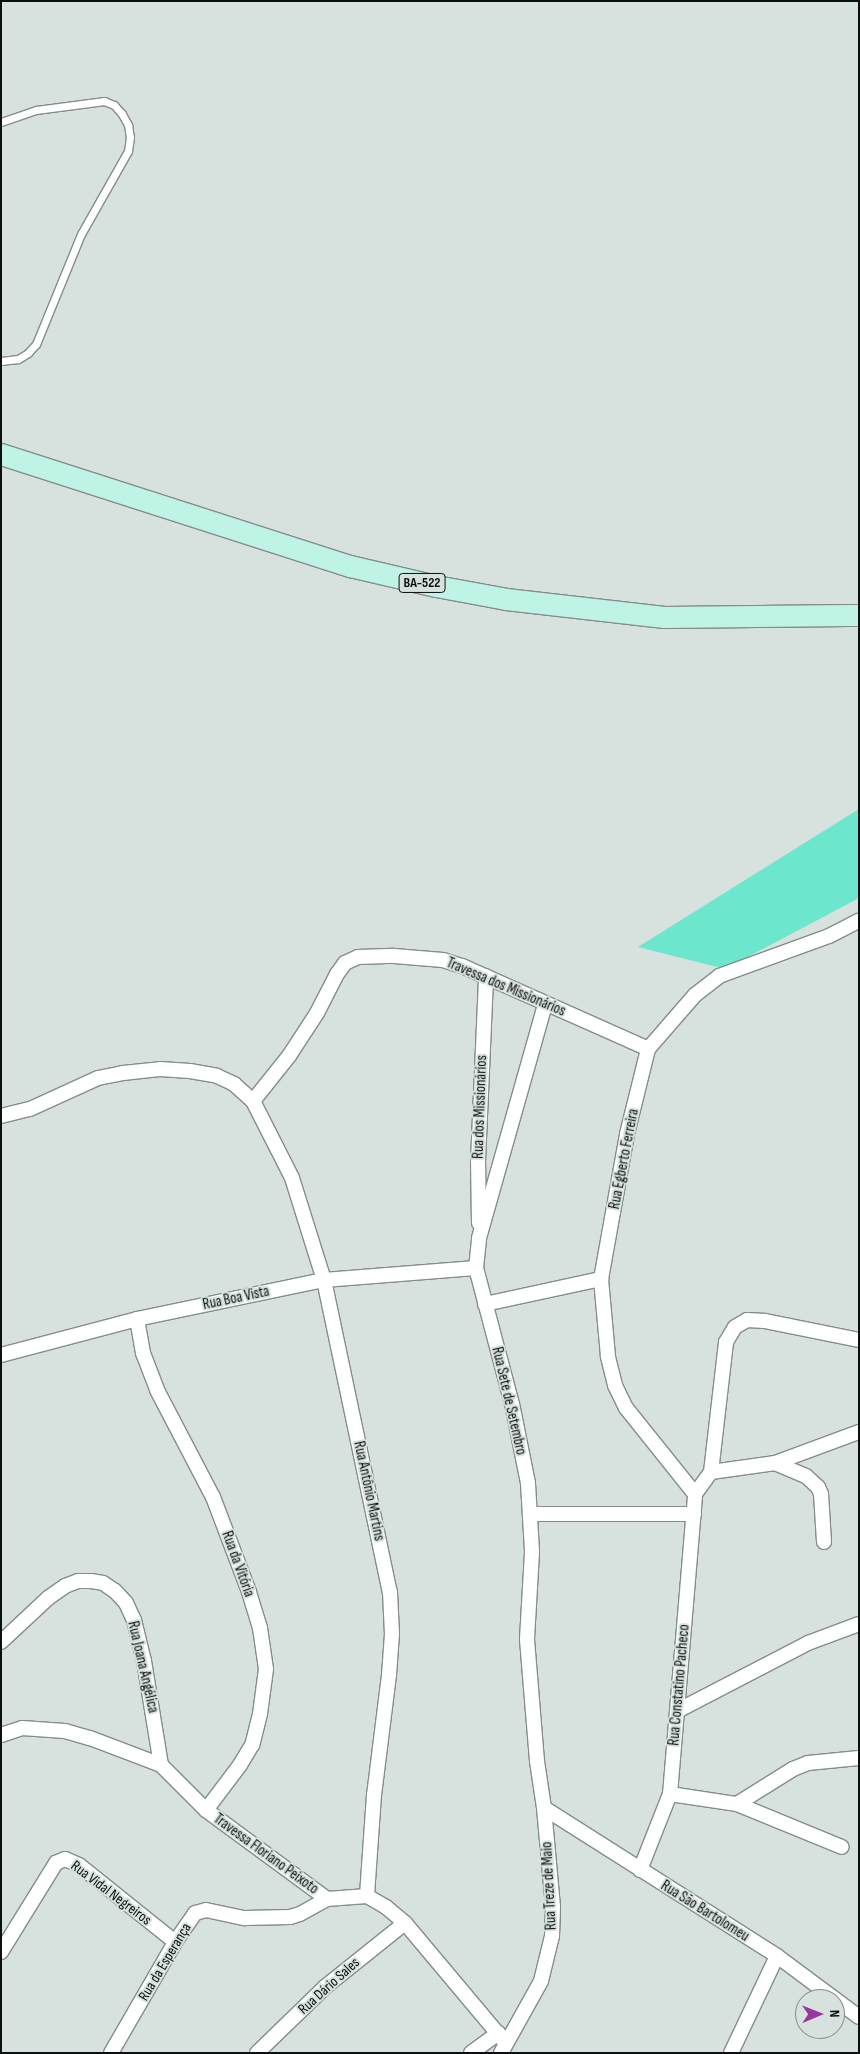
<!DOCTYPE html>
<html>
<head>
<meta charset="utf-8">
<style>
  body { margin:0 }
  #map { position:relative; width:860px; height:2054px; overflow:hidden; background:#d7e1de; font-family:"Sofia Sans Condensed",sans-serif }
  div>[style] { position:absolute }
  .green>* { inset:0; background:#6ce7cd }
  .roads { filter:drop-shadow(1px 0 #848d8b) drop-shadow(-1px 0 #848d8b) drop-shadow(0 1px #848d8b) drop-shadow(0 -1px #848d8b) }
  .lane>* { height:7px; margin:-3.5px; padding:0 3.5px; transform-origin:3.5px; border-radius:3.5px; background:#fff }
  .street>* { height:14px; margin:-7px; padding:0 7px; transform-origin:7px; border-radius:7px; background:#fff }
  .primary>* { height:21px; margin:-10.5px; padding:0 10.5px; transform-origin:10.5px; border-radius:10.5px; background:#bef3e6 }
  span { translate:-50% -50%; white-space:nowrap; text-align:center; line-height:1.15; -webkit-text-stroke:4px #d7e1de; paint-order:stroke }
  .shield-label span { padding:1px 4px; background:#d7e1de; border:1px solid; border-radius:4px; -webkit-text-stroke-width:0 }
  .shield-label { font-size:14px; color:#0c0f0f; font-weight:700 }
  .street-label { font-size:15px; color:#0c0f0f }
  .frame { position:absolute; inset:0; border:2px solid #0c0f0f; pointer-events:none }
  .north { position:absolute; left:795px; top:1989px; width:50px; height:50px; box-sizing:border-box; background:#d7e1de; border:1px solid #868d8b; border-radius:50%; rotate:89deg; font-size:14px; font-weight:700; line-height:20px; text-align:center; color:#0c0f0f }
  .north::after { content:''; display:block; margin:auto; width:18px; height:22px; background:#9b379c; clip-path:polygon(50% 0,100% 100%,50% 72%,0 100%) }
</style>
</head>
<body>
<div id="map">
  <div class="green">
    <i style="clip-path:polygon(859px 809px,859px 898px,725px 969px,638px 947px)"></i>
  </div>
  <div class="roads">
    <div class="lane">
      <i style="left:1px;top:122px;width:37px;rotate:-19deg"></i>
      <i style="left:36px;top:110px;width:69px;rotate:-7.5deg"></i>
      <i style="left:104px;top:101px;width:11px;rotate:22deg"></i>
      <i style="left:114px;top:105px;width:12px;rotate:48deg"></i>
      <i style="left:122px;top:114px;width:13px;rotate:61deg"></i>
      <i style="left:128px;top:125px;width:12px;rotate:81deg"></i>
      <i style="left:130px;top:137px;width:14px;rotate:98deg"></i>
      <i style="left:128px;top:151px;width:95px;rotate:119.5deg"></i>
      <i style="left:81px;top:234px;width:119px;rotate:112.2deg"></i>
      <i style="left:36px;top:344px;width:12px;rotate:132deg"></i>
      <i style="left:28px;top:353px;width:12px;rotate:149deg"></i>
      <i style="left:18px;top:359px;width:17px;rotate:173deg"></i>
    </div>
    <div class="street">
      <i style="left:253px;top:1101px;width:58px;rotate:-51.3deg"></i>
      <i style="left:289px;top:1056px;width:51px;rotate:-56.9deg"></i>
      <i style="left:317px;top:1013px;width:44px;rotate:-62.9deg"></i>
      <i style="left:337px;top:974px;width:14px;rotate:-54deg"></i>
      <i style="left:345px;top:963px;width:14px;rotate:-25deg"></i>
      <i style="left:358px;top:957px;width:36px;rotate:-2deg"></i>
      <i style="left:394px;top:956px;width:49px;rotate:4.7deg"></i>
      <i style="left:443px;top:960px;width:20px;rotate:18deg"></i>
      <i style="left:462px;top:966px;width:204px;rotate:24deg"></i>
      <i style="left:1px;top:1116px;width:30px;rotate:-14deg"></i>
      <i style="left:30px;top:1109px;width:75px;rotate:-24.5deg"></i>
      <i style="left:98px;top:1078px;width:25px;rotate:-11deg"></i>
      <i style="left:123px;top:1073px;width:37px;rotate:-6deg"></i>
      <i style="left:160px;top:1069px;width:30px;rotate:4deg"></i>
      <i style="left:190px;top:1071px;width:27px;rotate:10deg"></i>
      <i style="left:217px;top:1076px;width:19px;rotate:25deg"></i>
      <i style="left:234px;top:1084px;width:25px;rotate:42deg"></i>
      <i style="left:253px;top:1101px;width:86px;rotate:63.1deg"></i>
      <i style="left:292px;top:1178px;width:107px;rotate:72.6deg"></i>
      <i style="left:324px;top:1280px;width:319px;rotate:78.1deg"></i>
      <i style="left:390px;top:1592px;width:42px;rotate:87.3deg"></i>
      <i style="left:392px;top:1634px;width:41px;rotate:94.2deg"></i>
      <i style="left:389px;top:1675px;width:121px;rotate:97.1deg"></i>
      <i style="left:374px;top:1795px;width:101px;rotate:94deg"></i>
      <i style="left:479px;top:1223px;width:61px;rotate:-90.9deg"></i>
      <i style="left:478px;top:1162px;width:186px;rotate:-87.5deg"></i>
      <i style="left:485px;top:1304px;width:119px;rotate:-12.2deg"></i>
      <i style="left:137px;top:1319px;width:35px;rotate:80deg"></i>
      <i style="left:143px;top:1353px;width:40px;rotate:69deg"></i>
      <i style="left:157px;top:1390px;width:121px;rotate:62.4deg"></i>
      <i style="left:213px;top:1497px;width:102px;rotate:69.2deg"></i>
      <i style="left:249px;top:1592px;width:38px;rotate:73deg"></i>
      <i style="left:260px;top:1628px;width:41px;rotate:81.7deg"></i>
      <i style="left:266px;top:1669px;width:45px;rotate:97.6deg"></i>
      <i style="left:260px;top:1714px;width:32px;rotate:104deg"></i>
      <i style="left:252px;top:1745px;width:23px;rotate:121deg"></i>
      <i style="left:240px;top:1765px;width:56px;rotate:127.1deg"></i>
      <i style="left:1px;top:1355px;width:141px;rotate:-14.8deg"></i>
      <i style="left:137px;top:1319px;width:191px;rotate:-11.8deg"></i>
      <i style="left:324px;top:1280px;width:152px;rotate:-4.5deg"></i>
      <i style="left:775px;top:1463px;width:34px;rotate:23deg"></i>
      <i style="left:806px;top:1476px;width:16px;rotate:43deg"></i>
      <i style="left:818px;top:1487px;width:8px;rotate:67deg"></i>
      <i style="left:821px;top:1494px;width:48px;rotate:86.4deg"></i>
      <i style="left:711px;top:1472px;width:65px;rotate:-8deg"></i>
      <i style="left:775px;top:1463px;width:90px;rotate:-20.3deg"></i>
      <i style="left:695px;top:1494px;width:110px;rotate:-128.7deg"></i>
      <i style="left:626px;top:1408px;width:25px;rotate:-116deg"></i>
      <i style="left:615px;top:1385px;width:30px;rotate:-104deg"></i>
      <i style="left:608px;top:1356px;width:77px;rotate:-95.2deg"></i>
      <i style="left:601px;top:1279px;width:147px;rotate:-79.8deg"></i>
      <i style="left:627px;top:1134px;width:88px;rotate:-76.1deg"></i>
      <i style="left:648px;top:1049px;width:72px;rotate:-49deg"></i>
      <i style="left:695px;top:995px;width:31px;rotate:-38deg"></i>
      <i style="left:719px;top:976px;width:117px;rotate:-20deg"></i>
      <i style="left:829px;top:936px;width:34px;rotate:-27deg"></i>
      <i style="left:530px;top:1514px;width:164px"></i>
      <i style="left:1px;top:1642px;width:64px;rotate:-43.1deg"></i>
      <i style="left:48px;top:1598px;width:21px;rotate:-35deg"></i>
      <i style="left:65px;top:1586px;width:14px;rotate:-21deg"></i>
      <i style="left:78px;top:1581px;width:13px"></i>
      <i style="left:91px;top:1581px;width:12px;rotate:9deg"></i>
      <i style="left:103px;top:1583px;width:14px;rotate:34deg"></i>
      <i style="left:115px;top:1591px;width:16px;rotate:47deg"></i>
      <i style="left:126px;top:1603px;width:19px;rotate:65deg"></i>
      <i style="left:134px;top:1620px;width:42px;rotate:76.3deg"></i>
      <i style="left:144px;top:1661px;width:105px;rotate:80.7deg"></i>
      <i style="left:677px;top:1711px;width:148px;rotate:-27.4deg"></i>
      <i style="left:808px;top:1643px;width:54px;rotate:-20.4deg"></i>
      <i style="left:1px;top:1735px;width:22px;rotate:-18deg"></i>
      <i style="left:22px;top:1728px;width:43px;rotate:4deg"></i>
      <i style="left:65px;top:1731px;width:26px;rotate:16deg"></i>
      <i style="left:90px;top:1738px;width:76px;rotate:20.8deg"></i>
      <i style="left:161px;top:1765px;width:64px;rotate:45deg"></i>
      <i style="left:206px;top:1810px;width:150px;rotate:36.3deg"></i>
      <i style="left:327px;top:1899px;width:40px;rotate:-4.3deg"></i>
      <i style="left:367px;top:1896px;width:22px;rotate:30deg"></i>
      <i style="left:386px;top:1907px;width:25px;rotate:40deg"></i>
      <i style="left:405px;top:1923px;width:155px;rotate:50deg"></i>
      <i style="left:670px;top:1794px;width:68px;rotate:8.5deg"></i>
      <i style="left:737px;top:1804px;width:113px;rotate:22.3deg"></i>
      <i style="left:737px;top:1804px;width:66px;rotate:-32deg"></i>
      <i style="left:793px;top:1769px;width:16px;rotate:-22deg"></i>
      <i style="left:808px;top:1763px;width:51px;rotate:-5.6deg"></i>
      <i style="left:544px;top:1808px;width:276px;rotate:32.4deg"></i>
      <i style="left:777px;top:1956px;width:102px;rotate:36.6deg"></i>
      <i style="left:640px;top:1870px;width:82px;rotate:-68.5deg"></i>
      <i style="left:670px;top:1794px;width:301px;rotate:-85.2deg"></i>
      <i style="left:695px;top:1494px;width:27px;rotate:-54deg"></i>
      <i style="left:711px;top:1472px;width:131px;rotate:-83.4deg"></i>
      <i style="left:726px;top:1342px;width:17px;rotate:-59deg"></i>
      <i style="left:735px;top:1327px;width:14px;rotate:-30deg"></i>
      <i style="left:747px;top:1320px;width:18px;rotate:3deg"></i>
      <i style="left:765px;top:1321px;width:96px;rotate:11.4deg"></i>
      <i style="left:1px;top:1952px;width:105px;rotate:-58.3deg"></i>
      <i style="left:56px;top:1863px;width:10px;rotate:-24deg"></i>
      <i style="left:65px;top:1859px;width:15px;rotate:23deg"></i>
      <i style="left:79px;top:1865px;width:123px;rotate:38.7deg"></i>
      <i style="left:111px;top:2053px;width:128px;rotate:-60deg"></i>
      <i style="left:175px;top:1942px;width:35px;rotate:-55deg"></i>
      <i style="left:195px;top:1913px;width:11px;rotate:-15deg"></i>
      <i style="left:206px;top:1910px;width:40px;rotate:12deg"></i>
      <i style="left:245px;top:1918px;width:45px;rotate:-1.3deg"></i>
      <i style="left:290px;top:1917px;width:10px;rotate:-17deg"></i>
      <i style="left:300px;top:1914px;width:31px;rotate:-29deg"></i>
      <i style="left:257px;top:2053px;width:95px;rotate:-44.1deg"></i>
      <i style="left:325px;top:1987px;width:102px;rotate:-38.7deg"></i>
      <i style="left:471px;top:2053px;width:34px;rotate:-36deg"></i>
      <i style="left:501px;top:2053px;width:82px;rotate:-60.9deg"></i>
      <i style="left:541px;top:1981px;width:46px;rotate:-76.3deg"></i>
      <i style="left:552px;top:1936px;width:29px;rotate:-88deg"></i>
      <i style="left:553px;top:1907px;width:99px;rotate:-95.2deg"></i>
      <i style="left:544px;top:1808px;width:48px;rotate:-98.5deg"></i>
      <i style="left:537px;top:1761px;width:122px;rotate:-94.7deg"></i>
      <i style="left:527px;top:1639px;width:88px;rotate:-86.7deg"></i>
      <i style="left:532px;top:1551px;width:68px;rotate:-93.4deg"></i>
      <i style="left:528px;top:1483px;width:81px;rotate:-101.4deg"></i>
      <i style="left:512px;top:1404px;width:141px;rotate:-104.8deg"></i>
      <i style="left:476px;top:1268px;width:30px;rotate:-84deg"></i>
      <i style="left:479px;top:1238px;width:243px;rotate:-74.2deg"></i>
      <i style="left:731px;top:2053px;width:107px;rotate:-64.6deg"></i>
    </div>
    <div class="primary">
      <i style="left:1px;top:454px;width:367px;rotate:17.8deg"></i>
      <i style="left:350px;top:566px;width:88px;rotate:13.1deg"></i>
      <i style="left:436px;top:586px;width:71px;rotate:10.5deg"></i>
      <i style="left:506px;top:599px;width:159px;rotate:6.5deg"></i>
      <i style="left:664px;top:617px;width:195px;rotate:-0.6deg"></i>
    </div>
  </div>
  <div class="shield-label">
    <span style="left:422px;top:583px">BA-522</span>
  </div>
  <div class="street-label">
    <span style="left:506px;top:987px;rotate:23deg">Travessa dos Missionários</span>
    <span style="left:480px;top:1107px;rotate:-88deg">Rua dos Missionários</span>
    <span style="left:624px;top:1159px;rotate:-79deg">Rua Egberto Ferreira</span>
    <span style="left:236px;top:1298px;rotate:-12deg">Rua Boa Vista</span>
    <span style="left:509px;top:1401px;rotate:77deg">Rua Sete de Setembro</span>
    <span style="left:369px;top:1491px;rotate:78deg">Rua Antônio Martins</span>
    <span style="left:238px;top:1564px;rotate:70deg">Rua da Vitória</span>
    <span style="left:143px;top:1667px;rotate:77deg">Rua Joana Angélica</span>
    <span style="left:679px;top:1685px;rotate:-85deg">Rua Constatino Pacheco</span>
    <span style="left:266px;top:1854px;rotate:36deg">Travessa Floriano Peixoto</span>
    <span style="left:549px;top:1886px;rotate:-93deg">Rua Treze de Maio</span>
    <span style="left:111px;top:1893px;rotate:37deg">Rua Vidal Negreiros</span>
    <span style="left:705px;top:1911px;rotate:32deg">Rua São Bartolomeu</span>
    <span style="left:165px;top:1962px;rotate:-59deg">Rua da Esperança</span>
    <span style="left:329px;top:1986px;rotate:-42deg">Rua Dário Sales</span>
  </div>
  <div class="frame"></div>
  <div class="north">N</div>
</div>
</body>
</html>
